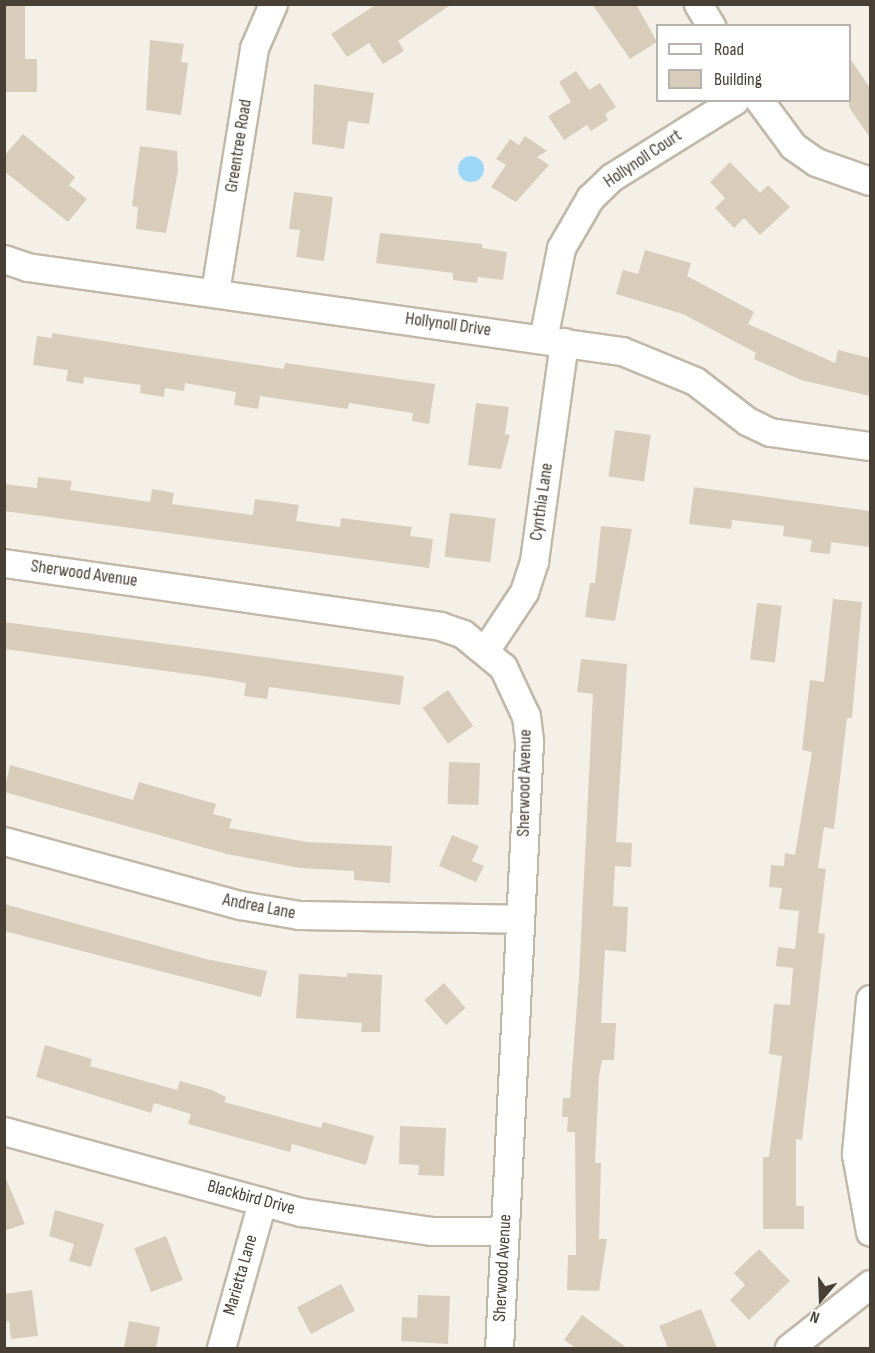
<!DOCTYPE html>
<html>
<head>
<meta charset="utf-8">
<style>
  body { margin:0 }
  #map { position:relative; width:875px; height:1353px; overflow:hidden; background:#f5f0e7; font-family:"Sofia Sans Condensed",sans-serif }
  div>[style] { position:absolute }
  .water>* { inset:0; background:#9ed6f7 }
  .round { border-radius:50% }
  .building>* { inset:0; background:#d8ccbb; transform-origin:0 0 }
  .roads { filter:drop-shadow(2px 0 #c2b8a8) drop-shadow(-2px 0 #c2b8a8) drop-shadow(0 2px #c2b8a8) drop-shadow(0 -2px #c2b8a8) }
  .minor>* { height:27px; margin:-13.5px; padding:0 13.5px; transform-origin:13.5px; border-radius:13.5px; background:#fff }
  span { translate:-50% -50%; white-space:nowrap; text-align:center; line-height:1.15; -webkit-text-stroke:6px #fff; paint-order:stroke }
  .street-label { font-size:18px; color:#494035 }
  .frame { position:absolute; inset:0; border:6px solid #494035; pointer-events:none }
  .legend { position:absolute; left:656px; top:24px; width:195px; height:78px; box-sizing:border-box; background:#fff; border:2px solid #b6b3ae; margin:0; padding:8px 10px; list-style:none; font-size:18px; color:#494035 }
  .legend li { display:flex; align-items:center; gap:12px; height:30px }
  .legend b { width:30px; border:2px solid #b6b3ae }
  .north { position:absolute; left:791px; top:1269px; width:60px; height:60px; -webkit-text-stroke:4px #fff; paint-order:stroke; rotate:199deg; font-size:16px; font-weight:700; line-height:24px; text-align:center; color:#494035 }
  .north::after { content:''; display:block; margin:auto; width:21px; height:27px; background:#494035; clip-path:polygon(50% 0,100% 100%,50% 72%,0 100%) }
</style>
</head>
<body>
<div id="map">
  <div class="water">
    <i class="round" style="left:458px;top:156px;width:26px;height:26px"></i>
  </div>
  <div class="building">
    <i style="clip-path:polygon(6px 4px,25px 4px,25px 59px,37px 59px,37px 92px,4px 92px)"></i>
    <i style="clip-path:polygon(377px 4px,452px 4px,398px 41px,404px 51px,383px 64px,369px 43px,347px 57px,331px 34px)"></i>
    <i style="clip-path:polygon(592px 4px,636px 4px,657px 42px,630px 59px)"></i>
    <i style="clip-path:polygon(150px 40px,184px 44px,181px 62px,188px 63px,181px 115px,146px 110px)"></i>
    <i style="clip-path:polygon(849px 57px,870px 88px,870px 138px,849px 107px)"></i>
    <i style="clip-path:polygon(576px 71px,589px 90px,600px 83px,616px 107px,605px 114px,608px 120px,591px 131px,587px 125px,564px 140px,548px 116px,571px 102px,559px 82px)"></i>
    <i style="clip-path:polygon(314px 84px,374px 93px,369px 124px,348px 121px,344px 149px,312px 144px)"></i>
    <i style="clip-path:polygon(23px 134px,75px 177px,69px 185px,87px 199px,68px 222px,4px 171px,4px 156px)"></i>
    <i style="clip-path:polygon(525px 136px,547px 151px,537px 157px,549px 165px,516px 202px,491px 187px,506px 165px,496px 159px,510px 139px,519px 145px)"></i>
    <i style="clip-path:polygon(140px 146px,177px 151px,178px 171px,166px 233px,136px 229px,138px 207px,132px 206px)"></i>
    <i style="clip-path:polygon(730px 162px,760px 193px,768px 185px,790px 207px,760px 235px,744px 218px,734px 228px,715px 208px,725px 198px,710px 182px)"></i>
    <i style="clip-path:polygon(294px 192px,333px 197px,324px 261px,296px 257px,300px 230px,289px 229px)"></i>
    <i style="clip-path:polygon(380px 233px,482px 244px,482px 248px,507px 252px,503px 280px,478px 277px,477px 283px,453px 280px,453px 273px,376px 263px)"></i>
    <i style="clip-path:polygon(645px 250px,691px 263px,687px 276px,754px 312px,748px 324px,835px 363px,838px 350px,870px 358px,870px 396px,801px 380px,754px 359px,756px 353px,683px 314px,616px 294px,623px 270px,638px 274px)"></i>
    <i style="clip-path:polygon(52px 333px,284px 369px,285px 363px,435px 384px,429px 424px,412px 421px,413px 413px,349px 403px,348px 409px,260px 396px,258px 409px,234px 405px,236px 392px,185px 383px,184px 391px,165px 388px,164px 397px,140px 393px,141px 385px,84px 377px,83px 384px,66px 381px,68px 370px,33px 365px,37px 336px,52px 338px)"></i>
    <i style="clip-path:polygon(476px 403px,509px 407px,505px 434px,510px 435px,501px 469px,468px 465px)"></i>
    <i style="left:615px;top:430px;width:36px;height:47px;rotate:8deg"></i>
    <i style="clip-path:polygon(38px 477px,72px 481px,70px 490px,150px 502px,152px 489px,174px 493px,172px 504px,253px 515px,255px 499px,299px 505px,296px 521px,340px 527px,341px 518px,412px 527px,410px 536px,433px 539px,429px 568px,4px 511px,4px 484px,37px 488px)"></i>
    <i style="clip-path:polygon(694px 487px,870px 511px,870px 547px,831px 542px,830px 554px,810px 552px,812px 540px,783px 536px,784px 526px,732px 520px,731px 529px,689px 524px)"></i>
    <i style="left:450px;top:513px;width:46px;height:44px;rotate:7deg"></i>
    <i style="clip-path:polygon(601px 526px,632px 529px,615px 621px,585px 617px,590px 583px,595px 583px)"></i>
    <i style="clip-path:polygon(833px 599px,862px 602px,852px 718px,847px 718px,834px 829px,824px 827px,818px 868px,826px 869px,818px 933px,825px 934px,802px 1140px,796px 1139px,796px 1206px,804px 1206px,804px 1229px,763px 1229px,763px 1157px,769px 1157px,782px 1056px,769px 1054px,774px 1004px,790px 1005px,793px 968px,776px 966px,778px 947px,795px 949px,799px 911px,779px 909px,782px 888px,769px 887px,771px 865px,784px 866px,785px 853px,795px 855px,812px 752px,802px 750px,810px 680px,824px 682px)"></i>
    <i style="left:757px;top:603px;width:25px;height:57px;rotate:7deg"></i>
    <i style="clip-path:polygon(4px 622px,404px 676px,400px 705px,269px 687px,267px 699px,244px 696px,246px 683px,224px 679px,4px 649px)"></i>
    <i style="clip-path:polygon(581px 659px,627px 664px,616px 842px,632px 843px,631px 867px,615px 866px,613px 906px,628px 907px,626px 952px,605px 950px,601px 1023px,616px 1023px,614px 1060px,602px 1060px,599px 1076px,595px 1163px,601px 1163px,599px 1239px,607px 1239px,599px 1291px,567px 1290px,568px 1255px,576px 1255px,575px 1132px,567px 1132px,568px 1117px,562px 1117px,563px 1098px,570px 1098px,579px 977px,593px 694px,577px 692px)"></i>
    <i style="left:448px;top:690px;width:44px;height:31px;rotate:55deg"></i>
    <i style="left:449px;top:762px;width:31px;height:42px;rotate:2deg"></i>
    <i style="clip-path:polygon(10px 765px,133px 800px,139px 782px,216px 804px,213px 814px,232px 819px,229px 828px,307px 842px,392px 846px,390px 883px,354px 880px,354px 871px,300px 868px,227px 854px,4px 792px)"></i>
    <i style="clip-path:polygon(452px 835px,479px 846px,472px 861px,484px 866px,476px 882px,439px 866px)"></i>
    <i style="clip-path:polygon(4px 904px,206px 959px,267px 971px,261px 997px,4px 931px)"></i>
    <i style="clip-path:polygon(347px 973px,382px 975px,380px 1032px,361px 1032px,362px 1023px,296px 1018px,299px 974px,347px 977px)"></i>
    <i style="left:444px;top:983px;width:33px;height:26px;rotate:49deg"></i>
    <i style="clip-path:polygon(45px 1045px,92px 1059px,90px 1066px,177px 1090px,180px 1081px,212px 1090px,226px 1097px,224px 1102px,321px 1128px,323px 1122px,374px 1136px,366px 1165px,292px 1144px,290px 1152px,188px 1124px,191px 1114px,154px 1103px,151px 1113px,36px 1077px)"></i>
    <i style="clip-path:polygon(400px 1126px,446px 1128px,444px 1176px,418px 1175px,419px 1165px,399px 1164px)"></i>
    <i style="clip-path:polygon(4px 1174px,25px 1224px,4px 1231px)"></i>
    <i style="clip-path:polygon(55px 1210px,104px 1224px,91px 1267px,69px 1261px,74px 1244px,49px 1236px)"></i>
    <i style="left:166px;top:1236px;width:47px;height:34px;rotate:69deg"></i>
    <i style="clip-path:polygon(759px 1249px,790px 1281px,749px 1320px,730px 1300px,745px 1285px,734px 1273px)"></i>
    <i style="left:341px;top:1284px;width:30px;height:50px;rotate:62deg"></i>
    <i style="clip-path:polygon(32px 1290px,38px 1336px,11px 1339px,9px 1321px,4px 1322px,4px 1294px)"></i>
    <i style="clip-path:polygon(418px 1295px,450px 1296px,448px 1344px,401px 1341px,402px 1317px,417px 1318px)"></i>
    <i style="clip-path:polygon(701px 1309px,717px 1348px,668px 1348px,659px 1326px)"></i>
    <i style="clip-path:polygon(582px 1315px,627px 1348px,576px 1348px,564px 1340px)"></i>
    <i style="clip-path:polygon(129px 1321px,160px 1327px,156px 1348px,124px 1348px)"></i>
  </div>
  <div class="roads">
    <div class="minor">
      <i style="left:698px;top:4px;width:26px;rotate:59deg"></i>
      <i style="left:759px;top:100px;width:57px;rotate:53.5deg"></i>
      <i style="left:793px;top:146px;width:28px;rotate:35deg"></i>
      <i style="left:816px;top:162px;width:57px;rotate:19.4deg"></i>
      <i style="left:4px;top:259px;width:24px;rotate:19deg"></i>
      <i style="left:27px;top:267px;width:601px;rotate:8.04deg"></i>
      <i style="left:622px;top:351px;width:79px;rotate:22.3deg"></i>
      <i style="left:695px;top:381px;width:66px;rotate:37.6deg"></i>
      <i style="left:747px;top:421px;width:25px;rotate:26deg"></i>
      <i style="left:770px;top:432px;width:101px;rotate:8deg"></i>
      <i style="left:215px;top:292px;width:247px;rotate:-80.9deg"></i>
      <i style="left:254px;top:48px;width:48px;rotate:-66.6deg"></i>
      <i style="left:543px;top:339px;width:93px;rotate:-78.8deg"></i>
      <i style="left:561px;top:248px;width:58px;rotate:-59.9deg"></i>
      <i style="left:590px;top:198px;width:30px;rotate:-44deg"></i>
      <i style="left:612px;top:177px;width:145px;rotate:-32deg"></i>
      <i style="left:4px;top:563px;width:441px;rotate:8.2deg"></i>
      <i style="left:440px;top:626px;width:24px;rotate:19deg"></i>
      <i style="left:463px;top:634px;width:52px;rotate:39.5deg"></i>
      <i style="left:503px;top:667px;width:54px;rotate:64.9deg"></i>
      <i style="left:526px;top:716px;width:26px;rotate:83deg"></i>
      <i style="left:529px;top:742px;width:607px;rotate:92.83deg"></i>
      <i style="left:486px;top:649px;width:69px;rotate:-56.3deg"></i>
      <i style="left:524px;top:592px;width:33px;rotate:-72deg"></i>
      <i style="left:534px;top:561px;width:221px;rotate:-82.2deg"></i>
      <i style="left:4px;top:841px;width:245px;rotate:15.2deg"></i>
      <i style="left:240px;top:905px;width:60px;rotate:9.6deg"></i>
      <i style="left:299px;top:915px;width:221px;rotate:1deg"></i>
      <i style="left:870px;top:999px;width:156px;rotate:95.2deg"></i>
      <i style="left:856px;top:1154px;width:79px;rotate:79.8deg"></i>
      <i style="left:4px;top:1131px;width:308px;rotate:15.3deg"></i>
      <i style="left:301px;top:1212px;width:131px;rotate:8.3deg"></i>
      <i style="left:431px;top:1231px;width:73px"></i>
      <i style="left:221px;top:1348px;width:152px;rotate:-74.3deg"></i>
      <i style="left:789px;top:1348px;width:103px;rotate:-38.3deg"></i>
    </div>
  </div>
  <div class="street-label">
    <span style="left:239px;top:146px;rotate:-81deg">Greentree Road</span>
    <span style="left:643px;top:159px;rotate:-34deg">Hollynoll Court</span>
    <span style="left:448px;top:325px;rotate:8deg">Hollynoll Drive</span>
    <span style="left:542px;top:502px;rotate:-82deg">Cynthia Lane</span>
    <span style="left:84px;top:574px;rotate:8deg">Sherwood Avenue</span>
    <span style="left:525px;top:783px;rotate:-89deg">Sherwood Avenue</span>
    <span style="left:259px;top:907px;rotate:11deg">Andrea Lane</span>
    <span style="left:251px;top:1198px;rotate:15deg">Blackbird Drive</span>
    <span style="left:503px;top:1268px;rotate:-87deg">Sherwood Avenue</span>
    <span style="left:241px;top:1275px;rotate:-74deg">Marietta Lane</span>
  </div>
  <div class="frame"></div>
  <ul class="legend">
  <li><b style="height:8px;background:#fff"></b>Road</li>
  <li><b style="height:16px;background:#d8ccbb"></b>Building</li>
  </ul>
  <div class="north">N</div>
</div>
</body>
</html>
